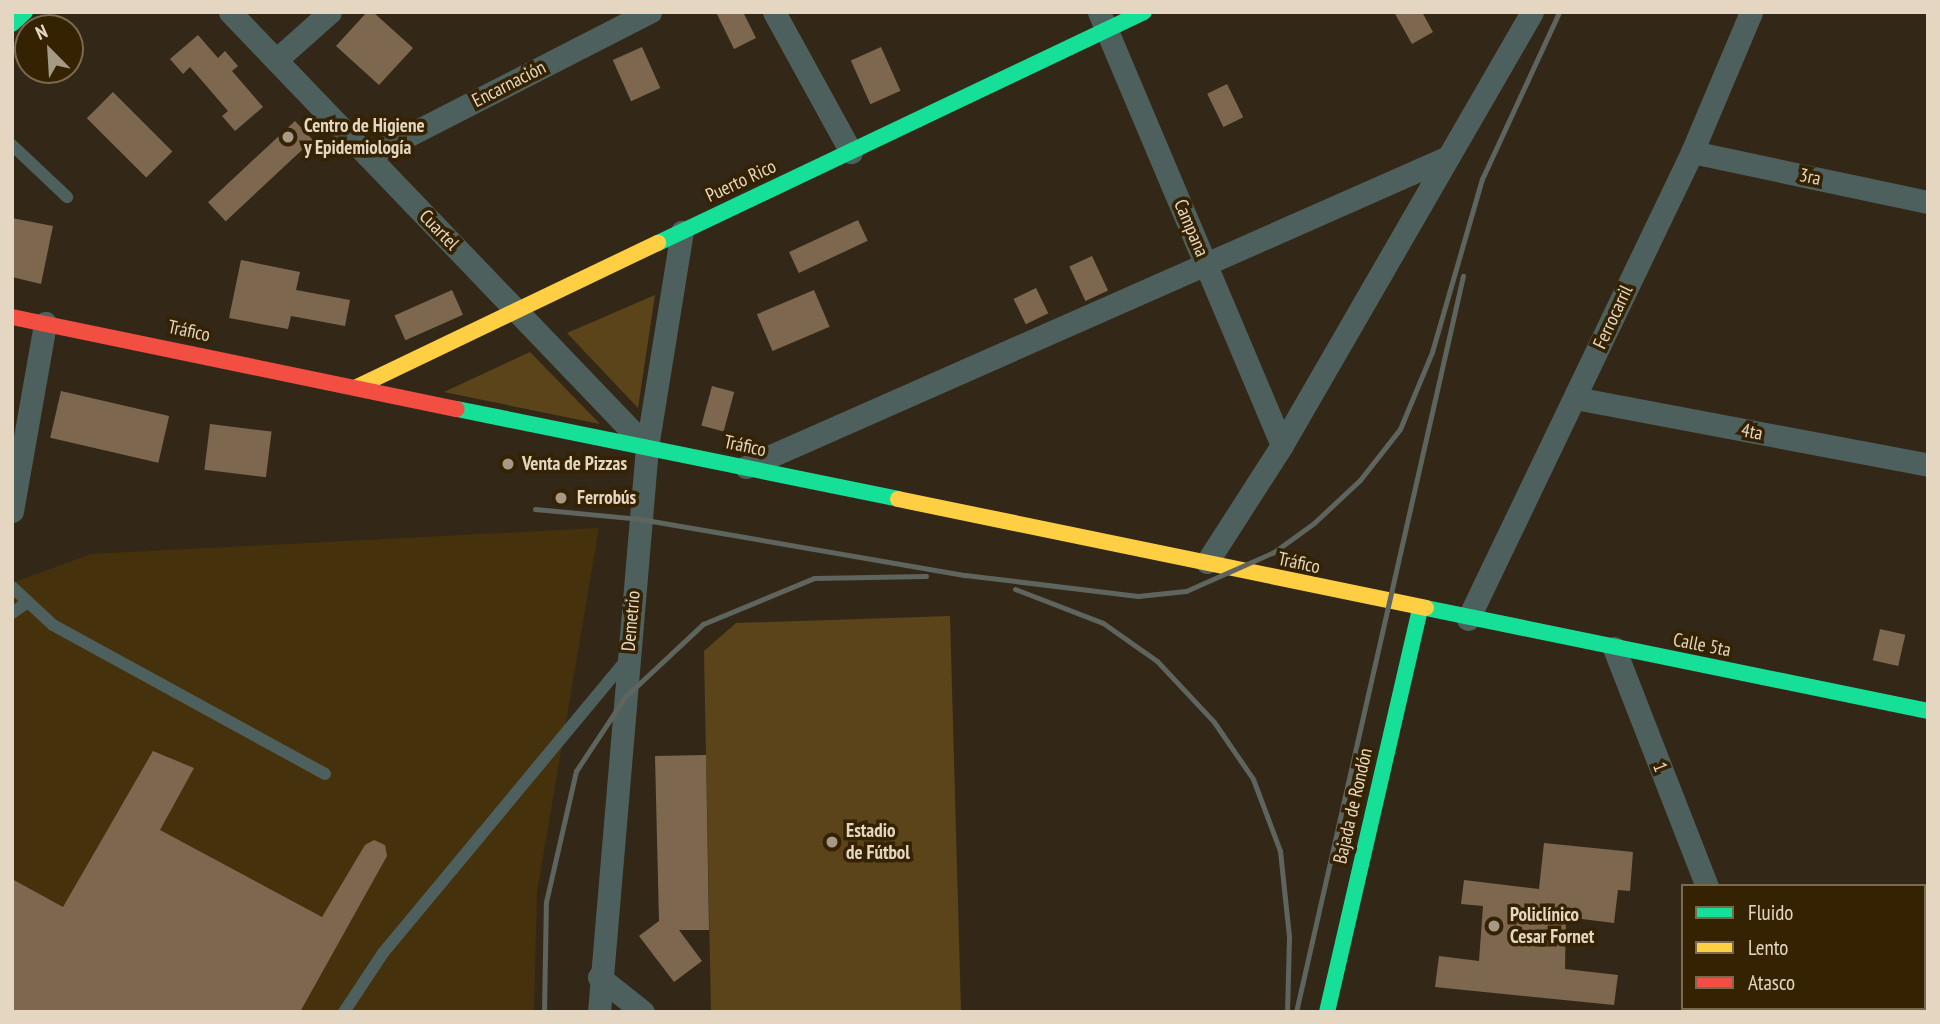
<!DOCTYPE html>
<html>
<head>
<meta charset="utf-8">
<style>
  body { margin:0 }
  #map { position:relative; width:1940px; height:1024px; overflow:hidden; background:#332817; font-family:"PT Sans Narrow",sans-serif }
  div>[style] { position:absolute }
  .built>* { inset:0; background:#45310c }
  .green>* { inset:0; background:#5c441a }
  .building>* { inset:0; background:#7e674f; transform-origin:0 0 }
  .lane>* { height:12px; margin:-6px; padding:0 6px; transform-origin:6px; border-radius:6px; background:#4e605d }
  .street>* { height:23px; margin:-11.5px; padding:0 11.5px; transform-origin:11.5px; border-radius:11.5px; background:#4e605d }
  .fast>* { height:16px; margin:-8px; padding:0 8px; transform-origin:8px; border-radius:8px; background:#16e098 }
  .slow>* { height:16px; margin:-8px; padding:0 8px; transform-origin:8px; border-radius:8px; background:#ffcf43 }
  .jam>* { height:16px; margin:-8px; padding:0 8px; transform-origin:8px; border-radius:8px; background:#f24e42 }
  .rail>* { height:5px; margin:-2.5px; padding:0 2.5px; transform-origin:2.5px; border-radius:2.5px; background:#5e645e }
  .dots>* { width:19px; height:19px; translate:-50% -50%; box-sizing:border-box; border:4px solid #342202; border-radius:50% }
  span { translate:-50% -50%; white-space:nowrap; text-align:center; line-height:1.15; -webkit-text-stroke:7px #342202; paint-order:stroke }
  .street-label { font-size:19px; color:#e4d6c0 }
  .poi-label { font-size:19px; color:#e4d6c0; font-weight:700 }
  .left { translate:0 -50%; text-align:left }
  .frame { position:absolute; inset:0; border:14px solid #e4d6c0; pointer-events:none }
  .legend { position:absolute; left:1681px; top:884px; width:245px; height:126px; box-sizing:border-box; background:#342202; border:2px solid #7a6a4e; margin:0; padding:9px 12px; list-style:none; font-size:21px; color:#e4d6c0 }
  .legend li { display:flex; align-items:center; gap:14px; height:35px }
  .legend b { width:35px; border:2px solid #7a6a4e }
  .north { position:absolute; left:14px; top:14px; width:70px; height:70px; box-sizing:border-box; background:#342202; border:2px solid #7a6a4e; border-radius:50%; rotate:336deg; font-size:19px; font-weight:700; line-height:28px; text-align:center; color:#e4d6c0 }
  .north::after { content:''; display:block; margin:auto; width:24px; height:32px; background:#a69985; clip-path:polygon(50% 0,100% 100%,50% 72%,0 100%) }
</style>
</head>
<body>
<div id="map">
  <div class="built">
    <i style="clip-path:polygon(599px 528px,537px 892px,534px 1012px,12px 1012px,12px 583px,91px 554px)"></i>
  </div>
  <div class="green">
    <i style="clip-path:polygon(655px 295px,638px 408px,567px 333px)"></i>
    <i style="clip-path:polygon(530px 352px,600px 424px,444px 392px)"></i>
    <i style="clip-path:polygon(950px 616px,961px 1012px,711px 1012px,704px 651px,736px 623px)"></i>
  </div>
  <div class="building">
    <i style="clip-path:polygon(367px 12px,373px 12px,413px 48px,379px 85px,336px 46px)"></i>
    <i style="clip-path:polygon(716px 12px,743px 12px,756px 38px,734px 49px)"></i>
    <i style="clip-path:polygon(1394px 12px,1422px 12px,1433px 32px,1412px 44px)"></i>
    <i style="clip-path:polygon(198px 35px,218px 58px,225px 51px,238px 66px,232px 71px,263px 107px,235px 131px,222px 116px,228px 111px,190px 67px,183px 74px,170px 59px)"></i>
    <i style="left:642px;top:47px;width:45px;height:32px;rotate:66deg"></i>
    <i style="left:881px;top:47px;width:48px;height:33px;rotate:66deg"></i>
    <i style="left:1227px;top:84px;width:37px;height:22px;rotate:64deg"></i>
    <i style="left:113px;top:92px;width:84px;height:37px;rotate:45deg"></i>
    <i style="left:295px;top:121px;width:26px;height:119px;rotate:47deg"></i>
    <i style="clip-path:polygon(12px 218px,53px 226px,41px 284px,12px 277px)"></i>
    <i style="left:858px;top:220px;width:23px;height:76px;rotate:65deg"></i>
    <i style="left:1092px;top:256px;width:38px;height:25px;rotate:65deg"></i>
    <i style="clip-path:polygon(241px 260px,300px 272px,296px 290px,350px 300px,345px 326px,291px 316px,288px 329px,229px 318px)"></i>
    <i style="left:1036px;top:288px;width:28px;height:25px;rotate:64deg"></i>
    <i style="left:452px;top:290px;width:27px;height:63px;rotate:66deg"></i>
    <i style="left:814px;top:290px;width:40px;height:62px;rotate:67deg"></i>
    <i style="left:712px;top:386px;width:23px;height:41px;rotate:15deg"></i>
    <i style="left:61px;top:391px;width:111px;height:48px;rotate:13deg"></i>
    <i style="left:210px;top:424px;width:62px;height:46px;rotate:7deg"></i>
    <i style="left:1880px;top:629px;width:26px;height:32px;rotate:13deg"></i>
    <i style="clip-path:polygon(153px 751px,194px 768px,160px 830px,322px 917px,365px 845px,374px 840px,385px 845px,387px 856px,300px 1012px,12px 1012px,12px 879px,63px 907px)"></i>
    <i style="clip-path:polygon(706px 755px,709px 930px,679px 930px,702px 961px,674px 982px,639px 936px,659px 921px,655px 756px)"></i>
    <i style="clip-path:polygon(1544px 843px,1633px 852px,1630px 891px,1618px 890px,1614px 923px,1566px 917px,1565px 969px,1618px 975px,1614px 1005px,1435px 987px,1439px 956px,1479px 961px,1483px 906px,1461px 904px,1464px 880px,1539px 889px)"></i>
  </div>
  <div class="lane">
    <i style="left:12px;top:145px;width:76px;rotate:43.4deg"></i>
    <i style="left:12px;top:587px;width:56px;rotate:42.8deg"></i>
    <i style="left:53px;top:625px;width:310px;rotate:28.7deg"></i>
    <i style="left:12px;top:613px;width:19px;rotate:-35deg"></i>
    <i style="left:344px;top:1012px;width:71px;rotate:-56.5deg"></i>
    <i style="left:383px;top:953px;width:381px;rotate:-50.3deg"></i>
  </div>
  <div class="street">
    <i style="left:230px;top:12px;width:603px;rotate:46.21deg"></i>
    <i style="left:774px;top:12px;width:160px;rotate:61.2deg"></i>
    <i style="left:1099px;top:12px;width:470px;rotate:67.1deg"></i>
    <i style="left:276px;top:60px;width:72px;rotate:-41.6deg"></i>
    <i style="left:1692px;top:152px;width:241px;rotate:12deg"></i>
    <i style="left:368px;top:156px;width:317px;rotate:-27.1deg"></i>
    <i style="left:1575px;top:398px;width:359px;rotate:10.7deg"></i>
    <i style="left:746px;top:467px;width:765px;rotate:-23.82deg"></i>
    <i style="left:12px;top:511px;width:191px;rotate:-80deg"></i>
    <i style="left:1207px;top:562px;width:139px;rotate:-57.3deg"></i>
    <i style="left:1282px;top:445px;width:500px;rotate:-60deg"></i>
    <i style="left:1468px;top:619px;width:518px;rotate:-64.37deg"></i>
    <i style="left:1692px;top:152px;width:152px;rotate:-67.1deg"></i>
    <i style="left:1614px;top:648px;width:256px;rotate:68.7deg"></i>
    <i style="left:599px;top:977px;width:56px;rotate:38.5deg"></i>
    <i style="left:1754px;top:1008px;width:4px;rotate:76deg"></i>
    <i style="left:599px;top:1012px;width:567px;rotate:-85.14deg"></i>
    <i style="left:647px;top:447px;width:218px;rotate:-80.8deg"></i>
  </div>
  <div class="fast">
    <i style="left:12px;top:24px;width:18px;rotate:-43deg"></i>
    <i style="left:658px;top:243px;width:538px;rotate:-25.42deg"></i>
    <i style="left:457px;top:409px;width:450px;rotate:11.5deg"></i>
    <i style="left:1426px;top:608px;width:512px;rotate:11.59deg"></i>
    <i style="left:1327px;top:1012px;width:414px;rotate:-77deg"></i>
  </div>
  <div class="slow">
    <i style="left:357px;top:387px;width:334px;rotate:-25.6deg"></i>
    <i style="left:898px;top:499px;width:539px;rotate:11.66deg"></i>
  </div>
  <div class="jam">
    <i style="left:12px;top:317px;width:454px;rotate:11.7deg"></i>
  </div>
  <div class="rail">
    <i style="left:535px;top:509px;width:105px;rotate:5.4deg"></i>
    <i style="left:640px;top:519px;width:330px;rotate:9.8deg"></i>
    <i style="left:965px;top:575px;width:174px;rotate:6.9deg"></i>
    <i style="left:1138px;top:596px;width:48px;rotate:-5.9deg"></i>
    <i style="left:1186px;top:591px;width:96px;rotate:-23.9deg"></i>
    <i style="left:1274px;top:552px;width:49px;rotate:-35.9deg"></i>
    <i style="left:1314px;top:523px;width:63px;rotate:-43.1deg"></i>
    <i style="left:1360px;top:480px;width:65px;rotate:-51.9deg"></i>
    <i style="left:1400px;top:429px;width:83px;rotate:-67.4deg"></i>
    <i style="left:1432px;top:352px;width:180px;rotate:-73.9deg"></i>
    <i style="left:1482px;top:179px;width:184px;rotate:-65.2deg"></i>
    <i style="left:1015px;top:589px;width:94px;rotate:21.1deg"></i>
    <i style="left:1103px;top:623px;width:66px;rotate:35.1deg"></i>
    <i style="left:1157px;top:661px;width:83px;rotate:46.9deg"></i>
    <i style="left:1214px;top:722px;width:69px;rotate:55.6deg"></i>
    <i style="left:1253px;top:779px;width:77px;rotate:69.4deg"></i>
    <i style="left:1280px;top:851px;width:86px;rotate:84deg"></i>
    <i style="left:1289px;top:937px;width:75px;rotate:91.5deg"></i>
    <i style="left:544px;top:1012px;width:110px;rotate:-89deg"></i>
    <i style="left:546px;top:902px;width:134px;rotate:-77.1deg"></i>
    <i style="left:576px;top:771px;width:89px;rotate:-56.5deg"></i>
    <i style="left:625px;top:697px;width:107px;rotate:-43.1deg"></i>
    <i style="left:703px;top:624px;width:120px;rotate:-22.5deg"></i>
    <i style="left:814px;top:578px;width:112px;rotate:-1deg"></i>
    <i style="left:1296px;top:1012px;width:755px;rotate:-77.22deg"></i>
  </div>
  <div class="dots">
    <i style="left:288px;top:137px;background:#a69985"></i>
    <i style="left:508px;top:464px;background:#a69985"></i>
    <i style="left:561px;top:498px;background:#a69985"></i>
    <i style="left:832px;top:842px;background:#a69985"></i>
    <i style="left:1494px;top:926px;background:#a69985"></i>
  </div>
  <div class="street-label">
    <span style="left:509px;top:84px;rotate:-27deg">Encarnación</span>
    <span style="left:1810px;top:177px;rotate:12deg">3ra</span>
    <span style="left:741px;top:181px;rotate:-25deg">Puerto Rico</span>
    <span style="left:1191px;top:228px;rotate:67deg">Campana</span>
    <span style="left:439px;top:230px;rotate:46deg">Cuartel</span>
    <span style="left:1613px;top:317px;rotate:-65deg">Ferrocarril</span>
    <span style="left:189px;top:331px;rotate:12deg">Tráfico</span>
    <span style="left:1752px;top:432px;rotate:11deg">4ta</span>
    <span style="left:745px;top:446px;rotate:12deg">Tráfico</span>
    <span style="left:1299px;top:563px;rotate:12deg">Tráfico</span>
    <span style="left:631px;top:621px;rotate:-85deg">Demetrio</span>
    <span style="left:1702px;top:645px;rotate:11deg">Calle 5ta</span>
    <span style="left:1660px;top:767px;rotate:69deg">1</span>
    <span style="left:1353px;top:806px;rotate:-77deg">Bajada de Rondón</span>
  </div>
  <div class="poi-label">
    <span class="left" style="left:304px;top:137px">Centro de Higiene<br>y Epidemiología</span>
    <span class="left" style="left:522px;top:464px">Venta de Pizzas</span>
    <span class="left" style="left:577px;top:498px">Ferrobús</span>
    <span class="left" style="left:846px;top:842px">Estadio<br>de Fútbol</span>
    <span class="left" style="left:1510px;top:926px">Policlínico<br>Cesar Fornet</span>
  </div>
  <div class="frame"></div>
  <ul class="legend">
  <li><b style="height:9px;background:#16e098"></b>Fluido</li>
  <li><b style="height:9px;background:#ffcf43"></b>Lento</li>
  <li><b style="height:9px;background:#f24e42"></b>Atasco</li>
  </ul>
  <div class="north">N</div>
</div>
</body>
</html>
